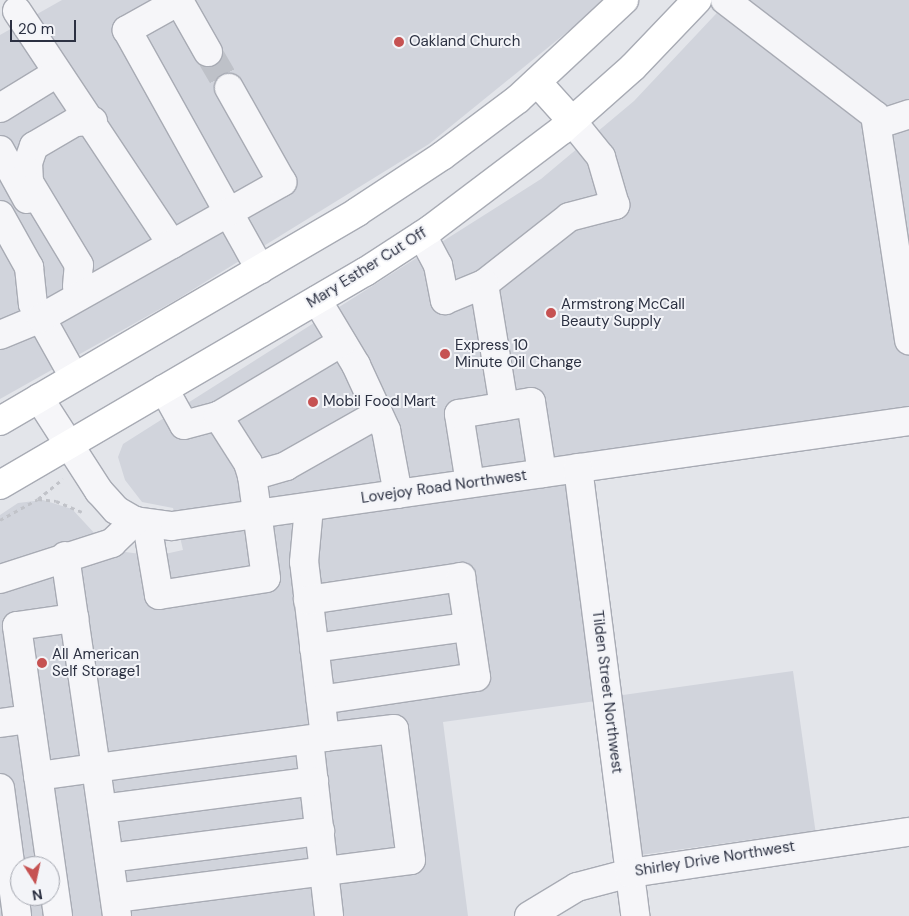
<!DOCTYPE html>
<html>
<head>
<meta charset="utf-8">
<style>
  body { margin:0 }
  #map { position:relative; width:909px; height:916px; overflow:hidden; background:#e3e5ea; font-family:"DM Sans",sans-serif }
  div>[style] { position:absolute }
  .built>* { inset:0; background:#d1d4dc; transform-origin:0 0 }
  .minor-tunnel>* { height:28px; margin-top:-14px; transform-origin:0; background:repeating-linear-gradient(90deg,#bec1c8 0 28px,transparent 0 42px) }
  .path>* { height:3px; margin-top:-1.5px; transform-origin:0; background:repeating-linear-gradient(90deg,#c1c3c9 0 4px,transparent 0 8px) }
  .roads { filter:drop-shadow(1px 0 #a8abb4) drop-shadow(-1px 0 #a8abb4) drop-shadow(0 1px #a8abb4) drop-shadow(0 -1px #a8abb4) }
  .minor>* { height:28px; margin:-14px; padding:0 14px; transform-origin:14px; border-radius:14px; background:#f6f6f9 }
  .major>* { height:28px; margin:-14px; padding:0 14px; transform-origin:14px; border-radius:14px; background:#fff }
  .dots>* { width:14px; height:14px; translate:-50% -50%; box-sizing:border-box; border:2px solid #f3f4f8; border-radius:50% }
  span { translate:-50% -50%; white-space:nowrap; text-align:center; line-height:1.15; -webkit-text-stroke:4px #f3f4f8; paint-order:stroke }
  .poi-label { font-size:15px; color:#2c3142 }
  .left { translate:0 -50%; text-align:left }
  .street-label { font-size:15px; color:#2c3142 }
  .north { position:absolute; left:10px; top:856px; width:50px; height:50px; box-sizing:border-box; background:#f3f4f8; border:1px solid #a3a6af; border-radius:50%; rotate:170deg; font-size:14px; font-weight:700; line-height:20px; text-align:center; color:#2c3142 }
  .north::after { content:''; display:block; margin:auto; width:18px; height:22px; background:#c65252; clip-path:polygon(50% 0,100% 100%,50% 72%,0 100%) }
  .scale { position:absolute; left:10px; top:20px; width:66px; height:22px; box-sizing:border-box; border:2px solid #2c3142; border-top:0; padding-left:6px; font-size:15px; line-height:18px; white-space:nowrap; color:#2c3142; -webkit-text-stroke:4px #f3f4f8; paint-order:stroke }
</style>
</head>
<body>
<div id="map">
  <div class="built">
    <i style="clip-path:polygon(62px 0,602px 0,588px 15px,429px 144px,176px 300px,0 399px,0 35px)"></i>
    <i style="clip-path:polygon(729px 0,909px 0,909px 407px,174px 512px,173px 508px,142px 502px,125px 480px,118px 457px,123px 444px,541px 179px,634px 101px)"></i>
    <i style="clip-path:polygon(evenodd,568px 482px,596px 701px,443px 722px,468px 916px,0 916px,0 515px,18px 503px,43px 500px,72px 509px,110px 550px,156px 556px,183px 550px,180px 537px,568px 482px,20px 866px,50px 866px,50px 896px,20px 896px,20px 866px)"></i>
    <i style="left:793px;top:671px;width:161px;height:177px;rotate:82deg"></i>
  </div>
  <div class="minor-tunnel">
    <i style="left:208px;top:52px;width:42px;rotate:59.7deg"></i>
  </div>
  <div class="path">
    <i style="left:38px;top:499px;width:18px;rotate:6deg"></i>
    <i style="left:56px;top:501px;width:28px;rotate:23deg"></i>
    <i style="left:0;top:520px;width:43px;rotate:-28.9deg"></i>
    <i style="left:38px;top:499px;width:32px;rotate:-39deg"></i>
  </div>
  <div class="roads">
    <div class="minor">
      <i style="left:725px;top:0;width:189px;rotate:37.5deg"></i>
      <i style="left:875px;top:115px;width:228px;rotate:81.4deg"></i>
      <i style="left:17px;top:11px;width:280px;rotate:56.4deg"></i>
      <i style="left:208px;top:52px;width:59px;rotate:-119.6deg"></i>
      <i style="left:179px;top:1px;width:60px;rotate:150.9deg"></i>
      <i style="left:127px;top:30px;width:274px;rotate:60.9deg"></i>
      <i style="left:0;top:108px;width:67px;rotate:-31.6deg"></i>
      <i style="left:879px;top:124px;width:32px;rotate:-18deg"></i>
      <i style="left:0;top:150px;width:56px;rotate:61.1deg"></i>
      <i style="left:0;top:215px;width:60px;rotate:60.9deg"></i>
      <i style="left:29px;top:267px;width:37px;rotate:84deg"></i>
      <i style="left:33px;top:304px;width:16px;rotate:60deg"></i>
      <i style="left:41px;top:318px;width:44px;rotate:157.5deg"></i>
      <i style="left:422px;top:235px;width:34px;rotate:62deg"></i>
      <i style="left:438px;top:265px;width:36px;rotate:79deg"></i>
      <i style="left:445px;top:300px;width:42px;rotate:-22.3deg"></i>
      <i style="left:484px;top:284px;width:108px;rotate:-38.2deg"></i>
      <i style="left:569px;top:217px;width:48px;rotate:-14.6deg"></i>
      <i style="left:615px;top:205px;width:50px;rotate:-106.3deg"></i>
      <i style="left:601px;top:157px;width:46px;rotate:-128.9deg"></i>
      <i style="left:484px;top:284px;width:124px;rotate:80.7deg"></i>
      <i style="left:77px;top:286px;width:21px;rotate:-85deg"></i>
      <i style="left:79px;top:265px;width:97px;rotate:-121.1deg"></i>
      <i style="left:29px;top:182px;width:19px;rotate:-93deg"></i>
      <i style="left:28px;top:163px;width:18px;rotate:-71deg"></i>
      <i style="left:34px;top:146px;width:48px;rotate:-30.3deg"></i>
      <i style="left:75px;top:122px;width:18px;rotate:-3deg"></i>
      <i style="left:317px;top:300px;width:76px;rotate:59deg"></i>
      <i style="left:356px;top:365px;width:72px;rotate:65.2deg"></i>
      <i style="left:386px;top:430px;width:65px;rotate:79.4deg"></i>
      <i style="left:74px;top:377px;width:68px;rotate:-119.2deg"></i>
      <i style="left:41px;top:318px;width:277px;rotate:-29.4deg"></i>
      <i style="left:282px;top:182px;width:108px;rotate:-119.4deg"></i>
      <i style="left:164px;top:389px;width:41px;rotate:60.9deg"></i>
      <i style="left:184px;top:425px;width:35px;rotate:-15deg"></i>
      <i style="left:218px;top:416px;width:144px;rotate:-30.8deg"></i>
      <i style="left:39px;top:398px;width:111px;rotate:57.2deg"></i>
      <i style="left:99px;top:491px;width:25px;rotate:48deg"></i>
      <i style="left:116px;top:510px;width:22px;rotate:30deg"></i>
      <i style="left:135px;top:521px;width:37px;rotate:8deg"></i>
      <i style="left:172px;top:526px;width:744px;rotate:-8.11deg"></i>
      <i style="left:578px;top:468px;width:452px;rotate:82.7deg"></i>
      <i style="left:252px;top:476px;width:35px;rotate:-16deg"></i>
      <i style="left:286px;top:466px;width:106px;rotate:-29.5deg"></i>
      <i style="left:470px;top:483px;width:70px;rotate:-99.1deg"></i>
      <i style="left:459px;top:414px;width:73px;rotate:-9.5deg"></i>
      <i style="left:531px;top:402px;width:72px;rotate:81.2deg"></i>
      <i style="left:147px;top:524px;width:72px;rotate:80.4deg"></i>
      <i style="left:159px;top:595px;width:108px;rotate:-9deg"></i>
      <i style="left:266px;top:578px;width:103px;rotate:-97.8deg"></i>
      <i style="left:252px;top:476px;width:14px;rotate:-107deg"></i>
      <i style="left:248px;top:463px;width:56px;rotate:-122.6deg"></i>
      <i style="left:65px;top:556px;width:214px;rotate:81.7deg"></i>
      <i style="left:96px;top:768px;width:231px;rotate:-7.7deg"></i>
      <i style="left:325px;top:737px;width:176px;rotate:-96.8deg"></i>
      <i style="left:304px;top:562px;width:55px;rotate:-84.8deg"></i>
      <i style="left:0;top:579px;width:118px;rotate:-17.8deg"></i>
      <i style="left:112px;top:543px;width:32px;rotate:-44deg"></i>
      <i style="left:308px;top:600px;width:155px;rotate:-8.5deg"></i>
      <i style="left:461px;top:577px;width:101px;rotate:81.5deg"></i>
      <i style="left:476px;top:677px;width:157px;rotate:171.6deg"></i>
      <i style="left:314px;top:648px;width:155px;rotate:-7.8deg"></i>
      <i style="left:30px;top:719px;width:199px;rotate:81.9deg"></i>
      <i style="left:0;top:723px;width:30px;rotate:-8deg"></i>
      <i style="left:30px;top:719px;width:94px;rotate:-98deg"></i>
      <i style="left:17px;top:626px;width:58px;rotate:-8deg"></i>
      <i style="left:309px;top:740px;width:177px;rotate:83.5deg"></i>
      <i style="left:38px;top:776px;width:59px;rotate:-7.9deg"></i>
      <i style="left:96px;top:768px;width:149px;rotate:81.9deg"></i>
      <i style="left:0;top:788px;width:129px;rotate:82.4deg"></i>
      <i style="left:102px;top:809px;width:214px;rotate:-7.5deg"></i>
      <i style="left:109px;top:858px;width:213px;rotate:-7.3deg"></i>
      <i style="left:115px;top:898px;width:298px;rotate:-7.3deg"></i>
      <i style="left:411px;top:860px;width:132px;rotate:-97.4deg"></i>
      <i style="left:394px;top:729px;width:69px;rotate:173.4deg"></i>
      <i style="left:529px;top:916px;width:56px;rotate:-31.1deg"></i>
      <i style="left:577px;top:887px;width:55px;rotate:-14.8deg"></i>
      <i style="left:630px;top:873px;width:282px;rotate:-8.4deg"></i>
    </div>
    <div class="major">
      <i style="left:537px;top:82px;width:52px;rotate:48.1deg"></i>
      <i style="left:0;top:421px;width:414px;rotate:-30.3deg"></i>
      <i style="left:357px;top:212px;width:102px;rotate:-33.4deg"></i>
      <i style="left:442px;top:156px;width:95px;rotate:-36.9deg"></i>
      <i style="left:518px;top:99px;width:145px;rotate:-43deg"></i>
      <i style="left:0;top:485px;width:423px;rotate:-30.3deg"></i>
      <i style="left:365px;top:272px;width:79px;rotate:-33.1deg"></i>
      <i style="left:431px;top:229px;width:164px;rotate:-37.1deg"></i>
      <i style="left:562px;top:130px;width:95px;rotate:-41.6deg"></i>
      <i style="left:633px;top:67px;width:93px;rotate:-46.3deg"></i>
    </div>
  </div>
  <div class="dots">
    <i style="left:399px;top:42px;background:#c65252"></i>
    <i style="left:551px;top:313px;background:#c65252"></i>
    <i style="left:445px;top:354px;background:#c65252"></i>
    <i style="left:313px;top:402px;background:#c65252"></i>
    <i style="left:42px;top:663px;background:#c65252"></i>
  </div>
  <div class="poi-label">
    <span class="left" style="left:409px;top:42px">Oakland Church</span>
    <span class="left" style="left:561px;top:313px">Armstrong McCall<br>Beauty Supply</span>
    <span class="left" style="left:455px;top:354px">Express 10<br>Minute Oil Change</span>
    <span class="left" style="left:323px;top:402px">Mobil Food Mart</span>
    <span class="left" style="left:52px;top:663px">All American<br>Self Storage1</span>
  </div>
  <div class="street-label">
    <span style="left:367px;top:268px;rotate:-32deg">Mary Esther Cut Off</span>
    <span style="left:444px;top:487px;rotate:-8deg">Lovejoy Road Northwest</span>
    <span style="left:607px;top:692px;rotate:83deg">Tilden Street Northwest</span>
    <span style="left:715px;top:859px;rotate:-9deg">Shirley Drive Northwest</span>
  </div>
  <div class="north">N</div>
  <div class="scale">20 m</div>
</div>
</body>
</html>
